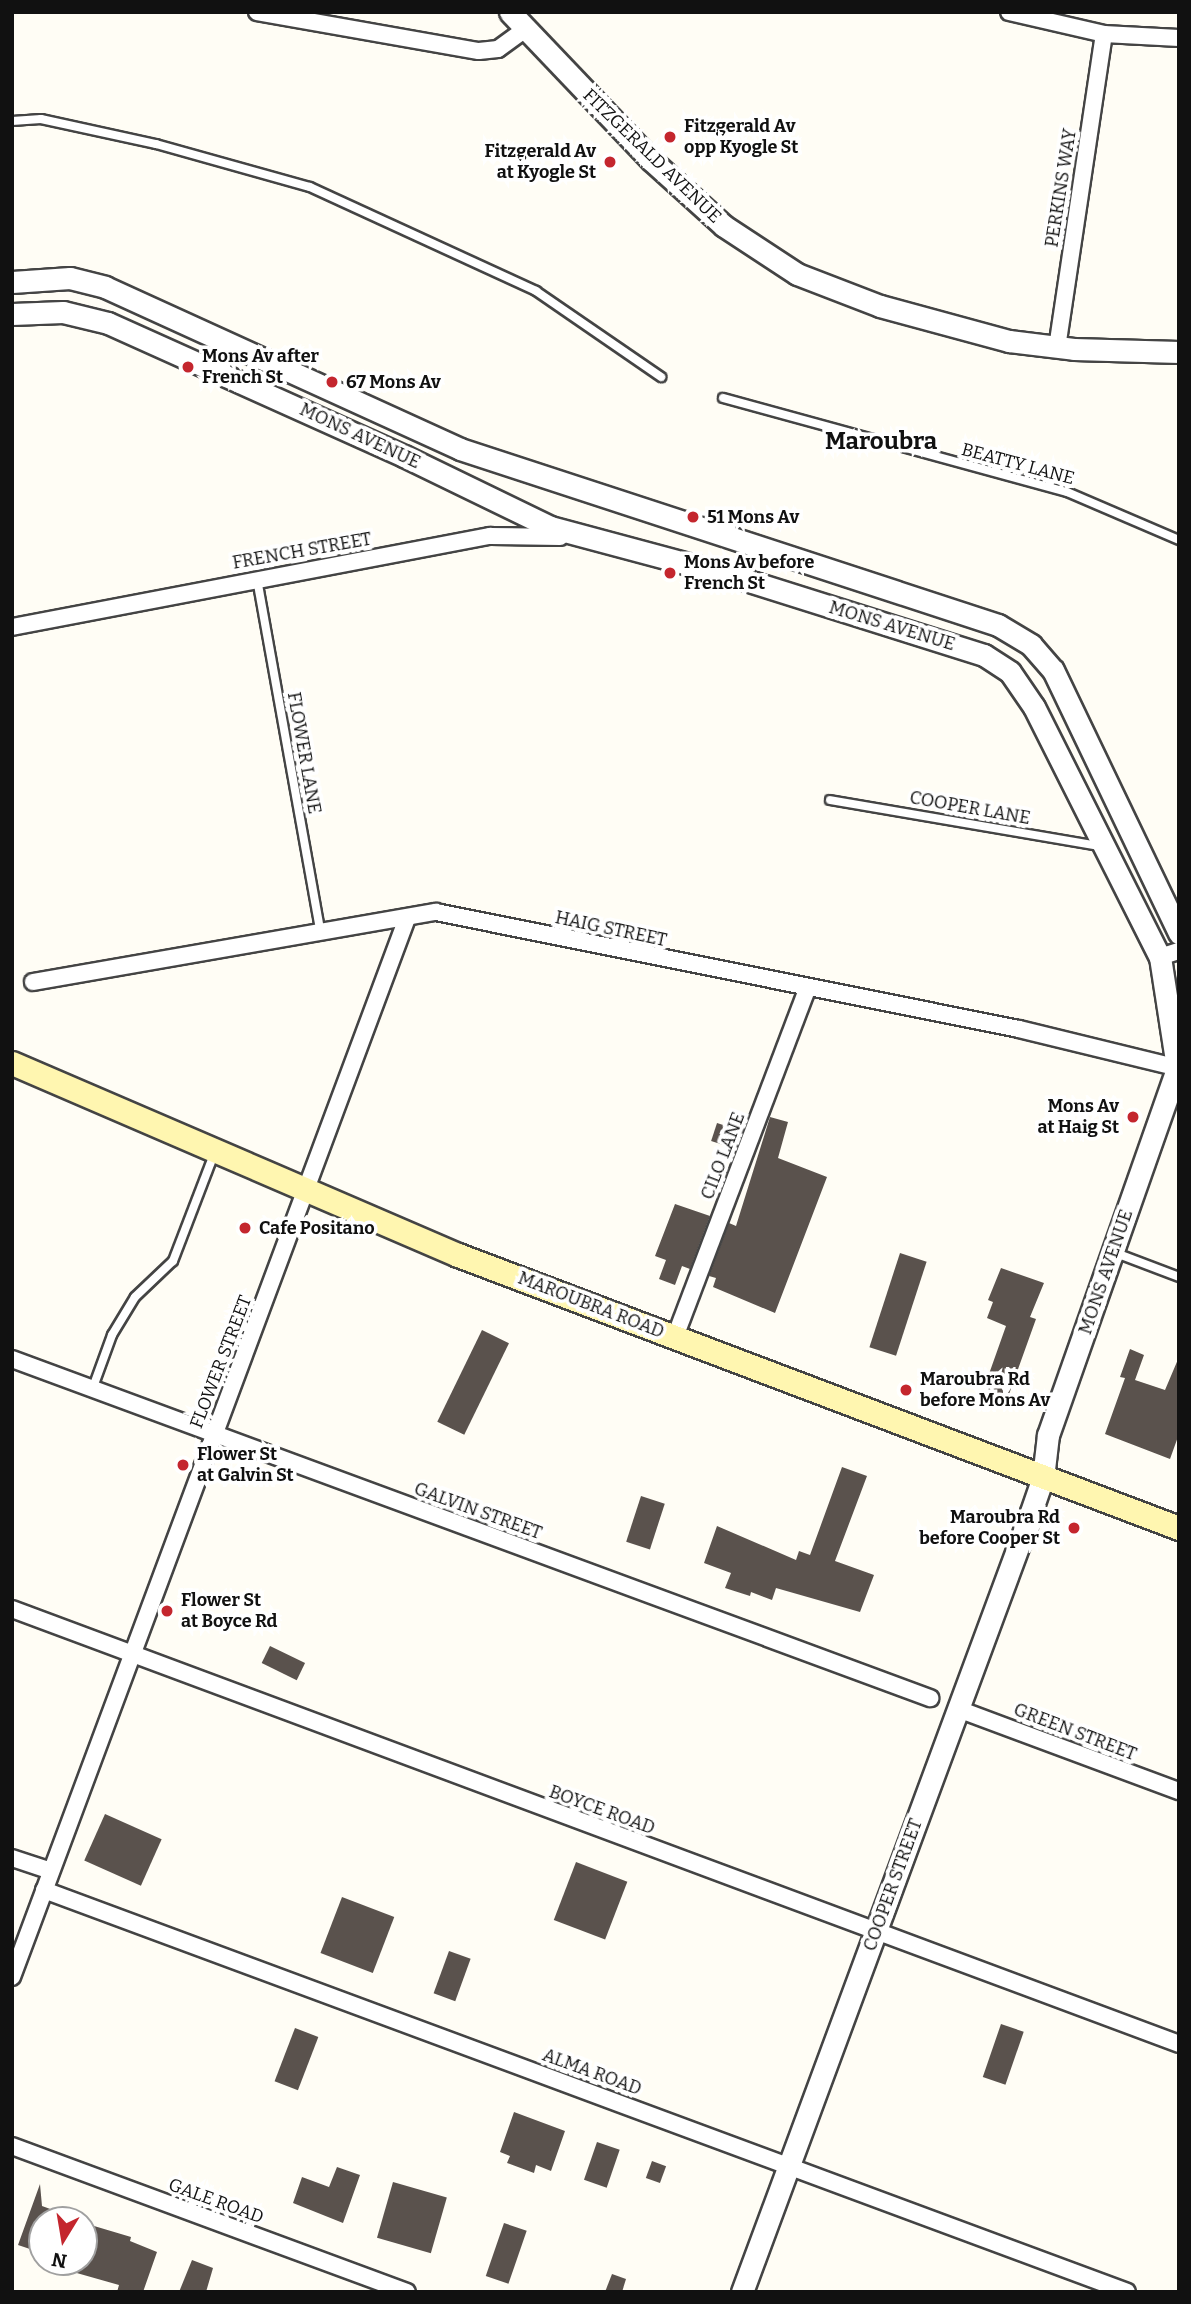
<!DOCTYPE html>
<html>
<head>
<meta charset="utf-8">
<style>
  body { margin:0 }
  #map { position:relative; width:1191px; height:2304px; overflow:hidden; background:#fffdf5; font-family:Bitter,serif }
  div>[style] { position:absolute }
  .building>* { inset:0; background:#5a524d; transform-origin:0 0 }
  .roads { filter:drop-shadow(2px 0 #444) drop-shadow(-2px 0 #444) drop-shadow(0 2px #444) drop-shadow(0 -2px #444) }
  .service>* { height:8px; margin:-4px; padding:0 4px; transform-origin:4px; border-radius:4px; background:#fff }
  .minor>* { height:16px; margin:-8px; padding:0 8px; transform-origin:8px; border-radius:8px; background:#fff }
  .tertiary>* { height:21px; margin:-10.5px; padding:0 10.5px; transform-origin:10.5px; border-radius:10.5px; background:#fff }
  .secondary>* { height:23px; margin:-11.5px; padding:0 11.5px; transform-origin:11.5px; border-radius:11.5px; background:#fff6b0 }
  .dots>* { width:19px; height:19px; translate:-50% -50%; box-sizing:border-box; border:4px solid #fff; border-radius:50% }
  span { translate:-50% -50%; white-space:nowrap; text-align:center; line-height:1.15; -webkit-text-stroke:7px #fff; paint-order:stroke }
  .poi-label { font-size:18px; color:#111; font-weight:700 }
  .left { translate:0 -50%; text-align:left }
  .right { translate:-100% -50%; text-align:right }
  .street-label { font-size:18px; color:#111 }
  .district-label { font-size:24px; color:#111; font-weight:700 }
  .frame { position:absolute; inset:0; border:14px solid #111; pointer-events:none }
  .north { position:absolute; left:28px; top:2206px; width:70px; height:70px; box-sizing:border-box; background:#fff; border:2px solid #a0a0a0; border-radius:50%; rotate:191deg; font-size:19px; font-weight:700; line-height:28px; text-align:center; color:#111 }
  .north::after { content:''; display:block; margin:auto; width:24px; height:32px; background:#c4262e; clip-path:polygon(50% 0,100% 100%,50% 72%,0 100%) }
</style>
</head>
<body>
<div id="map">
  <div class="building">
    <i style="clip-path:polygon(770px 1117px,788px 1122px,778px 1158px,827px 1177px,775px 1313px,713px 1287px,716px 1278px,709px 1276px,729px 1223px,736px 1226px)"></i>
    <i style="left:717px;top:1123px;width:26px;height:19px;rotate:18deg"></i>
    <i style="clip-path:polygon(675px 1204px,710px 1216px,690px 1269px,682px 1266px,675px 1285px,659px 1279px,666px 1260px,655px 1256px)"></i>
    <i style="left:900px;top:1253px;width:28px;height:99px;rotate:18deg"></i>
    <i style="clip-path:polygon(1001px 1268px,1044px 1283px,1030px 1317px,1036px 1319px,1008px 1397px,984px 1388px,1006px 1326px,987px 1318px,993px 1302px,988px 1300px)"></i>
    <i style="left:482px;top:1330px;width:30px;height:102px;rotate:26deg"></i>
    <i style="clip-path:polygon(1130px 1349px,1144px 1355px,1135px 1380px,1165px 1390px,1179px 1357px,1179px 1434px,1170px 1459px,1105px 1434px,1125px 1378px,1120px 1377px)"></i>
    <i style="clip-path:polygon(842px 1467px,867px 1476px,835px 1561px,874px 1575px,860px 1612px,776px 1588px,772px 1600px,751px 1592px,750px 1596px,725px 1588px,731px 1573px,704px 1563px,717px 1526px,796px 1560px,799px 1551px,810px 1555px)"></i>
    <i style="left:641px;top:1496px;width:25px;height:48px;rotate:18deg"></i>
    <i style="left:270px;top:1646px;width:39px;height:19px;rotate:26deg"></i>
    <i style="left:105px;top:1814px;width:62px;height:51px;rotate:24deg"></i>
    <i style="left:576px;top:1862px;width:55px;height:62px;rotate:21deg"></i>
    <i style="left:342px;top:1897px;width:56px;height:60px;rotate:21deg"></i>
    <i style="left:449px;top:1951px;width:23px;height:45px;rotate:20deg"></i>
    <i style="left:1001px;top:2024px;width:24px;height:56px;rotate:19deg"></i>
    <i style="left:295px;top:2028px;width:25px;height:57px;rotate:21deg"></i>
    <i style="clip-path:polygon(514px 2112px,565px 2131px,551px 2171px,536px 2165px,534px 2173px,507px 2163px,510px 2156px,500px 2152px)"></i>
    <i style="left:597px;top:2142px;width:24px;height:40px;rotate:19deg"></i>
    <i style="left:652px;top:2161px;width:15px;height:18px;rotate:20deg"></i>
    <i style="clip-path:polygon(337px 2167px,360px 2175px,343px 2223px,293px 2203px,302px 2177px,329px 2187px)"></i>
    <i style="left:393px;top:2182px;width:56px;height:58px;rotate:16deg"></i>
    <i style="clip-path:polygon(40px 2184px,42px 2206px,75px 2218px,42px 2220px,42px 2253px,18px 2245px)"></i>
    <i style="clip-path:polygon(84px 2223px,131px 2237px,130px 2241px,157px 2252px,143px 2292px,117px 2292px,119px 2285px,45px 2264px,84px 2262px)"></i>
    <i style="left:504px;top:2223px;width:24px;height:56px;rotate:19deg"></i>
    <i style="clip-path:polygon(192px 2260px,213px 2268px,206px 2292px,179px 2292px)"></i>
    <i style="clip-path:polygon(612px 2274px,626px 2279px,622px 2292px,605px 2292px)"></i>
  </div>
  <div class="roads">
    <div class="service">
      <i style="left:12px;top:121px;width:29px;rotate:-4deg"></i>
      <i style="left:41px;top:119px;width:118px;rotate:12.3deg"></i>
      <i style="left:156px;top:144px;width:160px;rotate:15.6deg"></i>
      <i style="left:310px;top:187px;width:249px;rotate:24.7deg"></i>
      <i style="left:536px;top:291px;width:152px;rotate:34.5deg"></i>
      <i style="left:723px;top:398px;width:357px;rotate:15.3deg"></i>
      <i style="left:1067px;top:492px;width:122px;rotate:23.2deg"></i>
      <i style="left:257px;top:579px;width:360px;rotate:79.8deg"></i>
      <i style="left:830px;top:800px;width:274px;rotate:9.7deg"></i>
      <i style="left:1113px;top:1252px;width:71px;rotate:20.7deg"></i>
      <i style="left:92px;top:1390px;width:59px;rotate:-70deg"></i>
      <i style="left:112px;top:1335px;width:44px;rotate:-58.8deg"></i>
      <i style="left:135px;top:1297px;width:52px;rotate:-43.5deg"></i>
      <i style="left:173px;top:1261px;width:115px;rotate:-69deg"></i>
    </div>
    <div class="minor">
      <i style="left:257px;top:12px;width:225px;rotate:10deg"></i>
      <i style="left:479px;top:51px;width:19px;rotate:-6deg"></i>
      <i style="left:498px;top:49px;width:34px;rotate:-36deg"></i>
      <i style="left:1009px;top:12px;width:98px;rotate:13deg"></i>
      <i style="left:1104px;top:34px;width:75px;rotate:3.1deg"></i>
      <i style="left:1057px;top:348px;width:317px;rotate:-81.5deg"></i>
      <i style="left:12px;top:627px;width:487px;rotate:-10.8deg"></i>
      <i style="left:490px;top:536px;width:70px;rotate:0.8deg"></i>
      <i style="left:1160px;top:957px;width:20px;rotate:-18deg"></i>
      <i style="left:33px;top:982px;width:409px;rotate:-9.9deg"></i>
      <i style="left:436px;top:912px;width:595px;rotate:11.35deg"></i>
      <i style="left:1019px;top:1029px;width:165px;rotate:13.7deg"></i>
      <i style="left:675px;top:1337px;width:372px;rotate:-69.2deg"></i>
      <i style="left:12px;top:1359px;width:979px;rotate:20.27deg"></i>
      <i style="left:12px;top:1609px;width:1245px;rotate:20.44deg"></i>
      <i style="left:958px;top:1709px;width:236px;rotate:20.4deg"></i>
      <i style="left:12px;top:1858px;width:41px;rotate:18.4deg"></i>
      <i style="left:44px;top:1890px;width:1155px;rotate:20.36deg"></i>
      <i style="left:12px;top:1977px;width:1130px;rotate:-69.54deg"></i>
      <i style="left:12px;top:2146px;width:421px;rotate:20.3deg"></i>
    </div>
    <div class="tertiary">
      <i style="left:510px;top:12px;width:204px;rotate:46.4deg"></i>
      <i style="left:651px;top:160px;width:98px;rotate:42.1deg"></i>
      <i style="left:724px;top:226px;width:87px;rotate:33.3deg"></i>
      <i style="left:797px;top:274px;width:89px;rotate:21.1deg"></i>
      <i style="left:880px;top:306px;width:134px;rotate:15.2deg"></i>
      <i style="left:1009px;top:341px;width:65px;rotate:7deg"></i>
      <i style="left:1074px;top:349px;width:105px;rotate:1.6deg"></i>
      <i style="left:12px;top:282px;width:58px;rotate:-3.9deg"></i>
      <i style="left:70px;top:278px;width:36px;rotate:14deg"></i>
      <i style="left:105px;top:287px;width:390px;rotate:24.5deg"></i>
      <i style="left:460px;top:449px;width:566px;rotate:18.11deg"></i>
      <i style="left:998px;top:625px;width:39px;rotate:31deg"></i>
      <i style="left:1031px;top:645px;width:33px;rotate:49deg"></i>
      <i style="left:1053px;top:670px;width:292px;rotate:64.4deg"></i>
      <i style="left:12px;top:314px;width:51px;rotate:-2.2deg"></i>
      <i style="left:63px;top:312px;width:46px;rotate:13.7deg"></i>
      <i style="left:108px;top:323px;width:325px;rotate:24.2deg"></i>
      <i style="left:404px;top:456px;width:162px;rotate:25.9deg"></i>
      <i style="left:550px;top:527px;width:189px;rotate:15deg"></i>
      <i style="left:733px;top:576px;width:263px;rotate:17.5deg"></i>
      <i style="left:984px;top:655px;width:31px;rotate:33deg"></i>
      <i style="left:1010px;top:672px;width:42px;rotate:55.6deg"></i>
      <i style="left:1034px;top:707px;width:280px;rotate:63.3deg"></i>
      <i style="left:1160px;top:957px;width:111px;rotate:81.2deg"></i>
      <i style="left:742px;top:2292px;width:832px;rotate:-69.67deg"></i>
      <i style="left:1031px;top:1512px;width:36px;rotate:-71deg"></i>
      <i style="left:1043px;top:1478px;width:43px;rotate:-83.4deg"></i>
      <i style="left:1048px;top:1435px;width:393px;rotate:-70.6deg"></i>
    </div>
    <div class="secondary">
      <i style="left:12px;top:1063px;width:486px;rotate:23.3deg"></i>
      <i style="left:458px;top:1255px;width:771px;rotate:20.74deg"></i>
    </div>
  </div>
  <div class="dots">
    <i style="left:670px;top:137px;background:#c4262e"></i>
    <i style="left:610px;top:162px;background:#c4262e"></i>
    <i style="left:188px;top:367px;background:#c4262e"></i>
    <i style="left:332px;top:382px;background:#c4262e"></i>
    <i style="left:693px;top:517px;background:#c4262e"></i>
    <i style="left:670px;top:573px;background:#c4262e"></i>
    <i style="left:1133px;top:1117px;background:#c4262e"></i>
    <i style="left:245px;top:1228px;background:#c4262e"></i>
    <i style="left:906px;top:1390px;background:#c4262e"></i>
    <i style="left:183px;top:1465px;background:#c4262e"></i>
    <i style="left:1074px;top:1528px;background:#c4262e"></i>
    <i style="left:167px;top:1611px;background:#c4262e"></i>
  </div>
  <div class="poi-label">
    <span class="left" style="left:684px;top:137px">Fitzgerald Av<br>opp Kyogle St</span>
    <span class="right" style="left:596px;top:162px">Fitzgerald Av<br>at Kyogle St</span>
    <span class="left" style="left:202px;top:367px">Mons Av after<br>French St</span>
    <span class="left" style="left:346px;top:382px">67 Mons Av</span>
    <span class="left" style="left:707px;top:517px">51 Mons Av</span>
    <span class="left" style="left:684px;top:573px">Mons Av before<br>French St</span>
    <span class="right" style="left:1119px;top:1117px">Mons Av<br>at Haig St</span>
    <span class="left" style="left:259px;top:1228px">Cafe Positano</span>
    <span class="left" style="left:920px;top:1390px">Maroubra Rd<br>before Mons Av</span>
    <span class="left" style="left:197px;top:1465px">Flower St<br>at Galvin St</span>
    <span class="right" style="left:1060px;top:1528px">Maroubra Rd<br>before Cooper St</span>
    <span class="left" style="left:181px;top:1611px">Flower St<br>at Boyce Rd</span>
  </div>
  <div class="street-label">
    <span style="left:652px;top:156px;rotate:44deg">FITZGERALD AVENUE</span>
    <span style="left:1061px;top:188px;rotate:-81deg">PERKINS WAY</span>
    <span style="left:360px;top:436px;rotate:25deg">MONS AVENUE</span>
    <span style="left:1018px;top:464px;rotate:15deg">BEATTY LANE</span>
    <span style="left:302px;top:551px;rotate:-10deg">FRENCH STREET</span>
    <span style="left:892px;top:626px;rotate:17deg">MONS AVENUE</span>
    <span style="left:304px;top:753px;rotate:80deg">FLOWER LANE</span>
    <span style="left:970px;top:808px;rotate:10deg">COOPER LANE</span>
    <span style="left:611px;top:929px;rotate:12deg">HAIG STREET</span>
    <span style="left:723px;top:1156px;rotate:-69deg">CILO LANE</span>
    <span style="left:1106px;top:1272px;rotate:-71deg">MONS AVENUE</span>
    <span style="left:591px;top:1305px;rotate:21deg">MAROUBRA ROAD</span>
    <span style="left:221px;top:1362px;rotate:-69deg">FLOWER STREET</span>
    <span style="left:478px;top:1511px;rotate:20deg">GALVIN STREET</span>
    <span style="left:1075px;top:1732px;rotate:21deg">GREEN STREET</span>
    <span style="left:602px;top:1810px;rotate:20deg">BOYCE ROAD</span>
    <span style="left:893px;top:1885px;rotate:-70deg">COOPER STREET</span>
    <span style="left:592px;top:2072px;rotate:20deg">ALMA ROAD</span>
    <span style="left:216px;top:2201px;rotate:20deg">GALE ROAD</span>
  </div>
  <div class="district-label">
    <span style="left:881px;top:442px">Maroubra</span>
  </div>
  <div class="frame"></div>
  <div class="north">N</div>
</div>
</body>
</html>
